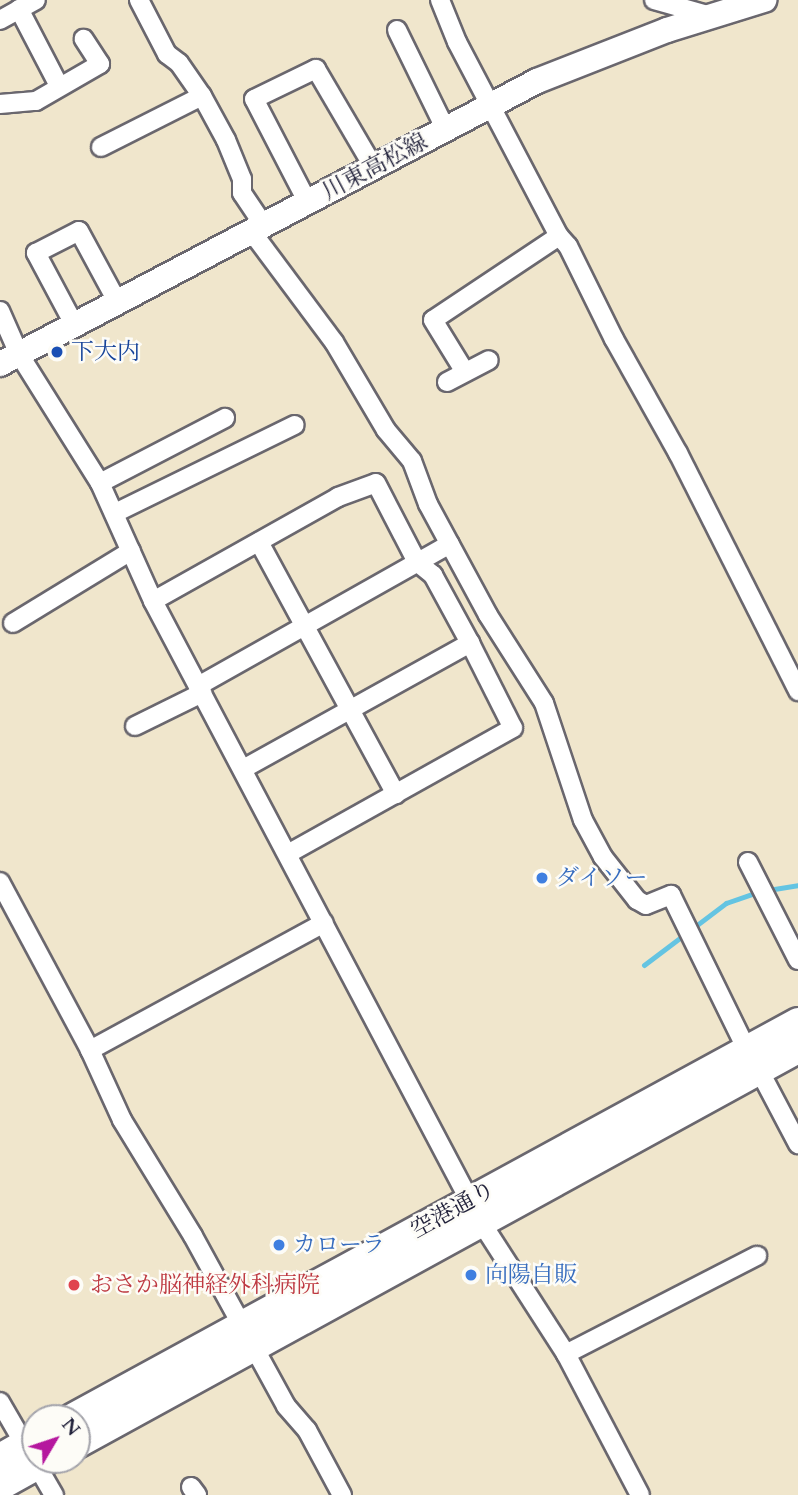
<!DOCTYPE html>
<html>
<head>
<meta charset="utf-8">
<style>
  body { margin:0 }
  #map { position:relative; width:798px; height:1495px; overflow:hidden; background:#f0e6cc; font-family:Cardo,"Noto Serif JP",serif }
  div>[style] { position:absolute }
  .stream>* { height:5px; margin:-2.5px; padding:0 2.5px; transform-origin:2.5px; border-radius:2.5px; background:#64c4e2 }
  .roads { filter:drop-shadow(2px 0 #6a676e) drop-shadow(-2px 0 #6a676e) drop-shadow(0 2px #6a676e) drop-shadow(0 -2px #6a676e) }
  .minor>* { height:18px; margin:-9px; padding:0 9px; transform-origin:9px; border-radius:9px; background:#fff }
  .secondary>* { height:24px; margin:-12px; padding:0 12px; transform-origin:12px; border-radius:12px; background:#fff }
  .trunk>* { height:28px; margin:-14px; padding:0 14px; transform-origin:14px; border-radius:14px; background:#fff }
  .dots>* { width:19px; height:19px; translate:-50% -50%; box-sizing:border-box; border:4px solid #fdfcf7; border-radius:50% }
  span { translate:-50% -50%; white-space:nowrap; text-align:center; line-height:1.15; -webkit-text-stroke:5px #fdfcf7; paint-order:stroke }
  .street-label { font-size:23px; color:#22223b }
  .transit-label { font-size:23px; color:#164399 }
  .left { translate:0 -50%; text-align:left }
  .shop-label { font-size:23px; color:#366cbe }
  .health-label { font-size:23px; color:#be3a42 }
  .north { position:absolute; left:21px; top:1404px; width:70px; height:70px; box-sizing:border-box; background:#fdfcf7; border:2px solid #a5a5ac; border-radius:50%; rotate:51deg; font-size:19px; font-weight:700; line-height:28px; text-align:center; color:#22223b }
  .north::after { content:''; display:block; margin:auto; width:24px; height:32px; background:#b5179e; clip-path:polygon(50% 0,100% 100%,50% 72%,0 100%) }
</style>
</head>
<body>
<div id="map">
  <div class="stream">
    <i style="left:768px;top:890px;width:30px;rotate:-9deg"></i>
    <i style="left:644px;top:965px;width:103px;rotate:-37.1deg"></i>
    <i style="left:726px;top:903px;width:34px;rotate:-19deg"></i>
  </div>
  <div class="roads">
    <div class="minor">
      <i style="left:139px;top:0;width:61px;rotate:62.6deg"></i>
      <i style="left:167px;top:54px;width:15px;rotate:37deg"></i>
      <i style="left:179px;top:63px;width:40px;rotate:55.1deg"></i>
      <i style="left:202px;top:96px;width:50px;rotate:61.4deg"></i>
      <i style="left:226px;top:140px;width:42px;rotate:67.7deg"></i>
      <i style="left:242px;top:179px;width:14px;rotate:90deg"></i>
      <i style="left:242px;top:193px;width:40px;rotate:56deg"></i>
      <i style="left:440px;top:0;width:45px;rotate:68deg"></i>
      <i style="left:457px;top:42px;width:219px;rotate:62.3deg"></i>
      <i style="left:559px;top:236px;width:151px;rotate:146.3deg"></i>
      <i style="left:433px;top:320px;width:61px;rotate:58.4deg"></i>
      <i style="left:654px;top:0;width:59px;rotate:15.7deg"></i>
      <i style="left:19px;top:9px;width:87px;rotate:62.5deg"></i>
      <i style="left:0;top:20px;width:41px;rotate:-29.1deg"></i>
      <i style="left:397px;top:30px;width:111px;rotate:63.9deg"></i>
      <i style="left:0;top:104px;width:36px;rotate:-5deg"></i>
      <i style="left:36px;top:101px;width:74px;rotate:-30deg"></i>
      <i style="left:100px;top:64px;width:30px;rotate:-123deg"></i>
      <i style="left:101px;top:147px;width:113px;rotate:-26.8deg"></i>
      <i style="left:308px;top:203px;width:117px;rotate:-117.4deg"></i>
      <i style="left:254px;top:99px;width:69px;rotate:-25.8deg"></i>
      <i style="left:316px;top:69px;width:115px;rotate:59.6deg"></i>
      <i style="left:252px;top:232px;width:137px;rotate:53.3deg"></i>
      <i style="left:334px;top:342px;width:102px;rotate:59.4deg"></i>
      <i style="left:386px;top:430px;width:40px;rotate:50deg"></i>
      <i style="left:412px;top:461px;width:46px;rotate:69.6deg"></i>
      <i style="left:428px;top:504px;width:126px;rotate:61.6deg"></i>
      <i style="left:488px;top:615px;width:104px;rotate:57.5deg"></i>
      <i style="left:544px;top:703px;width:123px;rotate:71.6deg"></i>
      <i style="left:583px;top:820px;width:42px;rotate:61.6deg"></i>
      <i style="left:603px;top:857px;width:55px;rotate:51.7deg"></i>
      <i style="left:637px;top:900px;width:10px;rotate:29deg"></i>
      <i style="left:646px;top:905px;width:27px;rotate:-22deg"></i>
      <i style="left:671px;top:895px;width:173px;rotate:63.9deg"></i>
      <i style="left:559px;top:236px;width:13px;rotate:48deg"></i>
      <i style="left:568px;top:246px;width:104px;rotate:63.7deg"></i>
      <i style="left:614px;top:339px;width:131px;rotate:60.7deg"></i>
      <i style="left:678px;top:453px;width:267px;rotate:63.2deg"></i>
      <i style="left:0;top:311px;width:47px;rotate:66.2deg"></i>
      <i style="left:19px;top:354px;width:152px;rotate:57.9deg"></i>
      <i style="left:100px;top:483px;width:129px;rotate:65.8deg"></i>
      <i style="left:153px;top:601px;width:702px;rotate:62.16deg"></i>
      <i style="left:481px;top:1222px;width:157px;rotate:57.2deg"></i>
      <i style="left:566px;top:1354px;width:159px;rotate:62.3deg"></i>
      <i style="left:75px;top:326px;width:83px;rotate:-118.1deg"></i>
      <i style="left:36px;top:253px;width:48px;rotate:-27.1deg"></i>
      <i style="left:79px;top:231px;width:82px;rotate:61.6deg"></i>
      <i style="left:447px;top:382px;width:47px;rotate:-27.6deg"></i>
      <i style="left:100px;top:483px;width:141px;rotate:-27.5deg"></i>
      <i style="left:115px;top:513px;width:200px;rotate:-26.1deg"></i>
      <i style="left:259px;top:542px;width:287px;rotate:61.5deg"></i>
      <i style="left:153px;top:601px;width:212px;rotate:-29.3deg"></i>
      <i style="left:338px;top:497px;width:40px;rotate:-20.2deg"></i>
      <i style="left:376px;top:483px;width:89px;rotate:62.6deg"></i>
      <i style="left:417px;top:562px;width:21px;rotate:39deg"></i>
      <i style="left:433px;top:575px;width:77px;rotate:61.4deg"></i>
      <i style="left:470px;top:643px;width:95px;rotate:63.2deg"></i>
      <i style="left:513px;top:728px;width:258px;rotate:150.8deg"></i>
      <i style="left:13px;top:623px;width:138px;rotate:-31.4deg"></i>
      <i style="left:198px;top:686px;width:289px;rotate:-29.4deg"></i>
      <i style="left:135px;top:726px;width:75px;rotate:-26.2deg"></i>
      <i style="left:243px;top:769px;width:260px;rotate:-29deg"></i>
      <i style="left:748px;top:862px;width:110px;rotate:63deg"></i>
      <i style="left:0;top:882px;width:191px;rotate:61.8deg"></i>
      <i style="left:90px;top:1050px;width:77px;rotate:65.4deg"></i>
      <i style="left:122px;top:1120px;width:136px;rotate:58.5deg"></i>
      <i style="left:193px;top:1236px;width:194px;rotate:61.3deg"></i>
      <i style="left:286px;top:1406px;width:32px;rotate:49deg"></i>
      <i style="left:307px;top:1430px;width:74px;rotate:61.7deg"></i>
      <i style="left:90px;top:1050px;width:266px;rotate:-28.5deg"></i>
      <i style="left:759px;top:1070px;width:84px;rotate:62.2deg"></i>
      <i style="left:566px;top:1354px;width:215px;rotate:-27.2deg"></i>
      <i style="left:0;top:1402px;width:108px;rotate:59.9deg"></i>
      <i style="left:191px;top:1487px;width:10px;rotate:53deg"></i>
    </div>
    <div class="secondary">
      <i style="left:0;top:364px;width:607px;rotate:-27.79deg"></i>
      <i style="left:537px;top:81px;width:140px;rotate:-21.4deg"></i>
      <i style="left:667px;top:30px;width:102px;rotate:-17.2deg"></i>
    </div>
    <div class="trunk">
      <i style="left:72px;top:1418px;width:827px;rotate:-28.61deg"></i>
      <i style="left:77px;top:1444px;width:822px;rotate:-28.72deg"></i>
      <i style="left:0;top:1458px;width:40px;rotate:-29.7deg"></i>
      <i style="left:0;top:1486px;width:54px;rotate:-29deg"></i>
    </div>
  </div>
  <div class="dots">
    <i style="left:57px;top:352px;background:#1a4fb4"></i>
    <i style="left:542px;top:878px;background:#3f7fe0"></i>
    <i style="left:279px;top:1245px;background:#3f7fe0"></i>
    <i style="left:471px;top:1275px;background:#3f7fe0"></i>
    <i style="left:74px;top:1285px;background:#e0444e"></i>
  </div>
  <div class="street-label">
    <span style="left:375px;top:167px;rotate:-28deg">川東高松線</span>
    <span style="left:453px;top:1210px;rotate:-29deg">空港通り</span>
  </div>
  <div class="transit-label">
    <span class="left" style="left:71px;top:352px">下大内</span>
  </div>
  <div class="shop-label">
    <span class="left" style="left:556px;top:878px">ダイソー</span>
    <span class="left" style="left:293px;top:1245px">カローラ</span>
    <span class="left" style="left:485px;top:1275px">向陽自販</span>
  </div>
  <div class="health-label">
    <span class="left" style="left:90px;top:1285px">おさか脳神経外科病院</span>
  </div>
  <div class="north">N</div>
</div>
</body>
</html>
